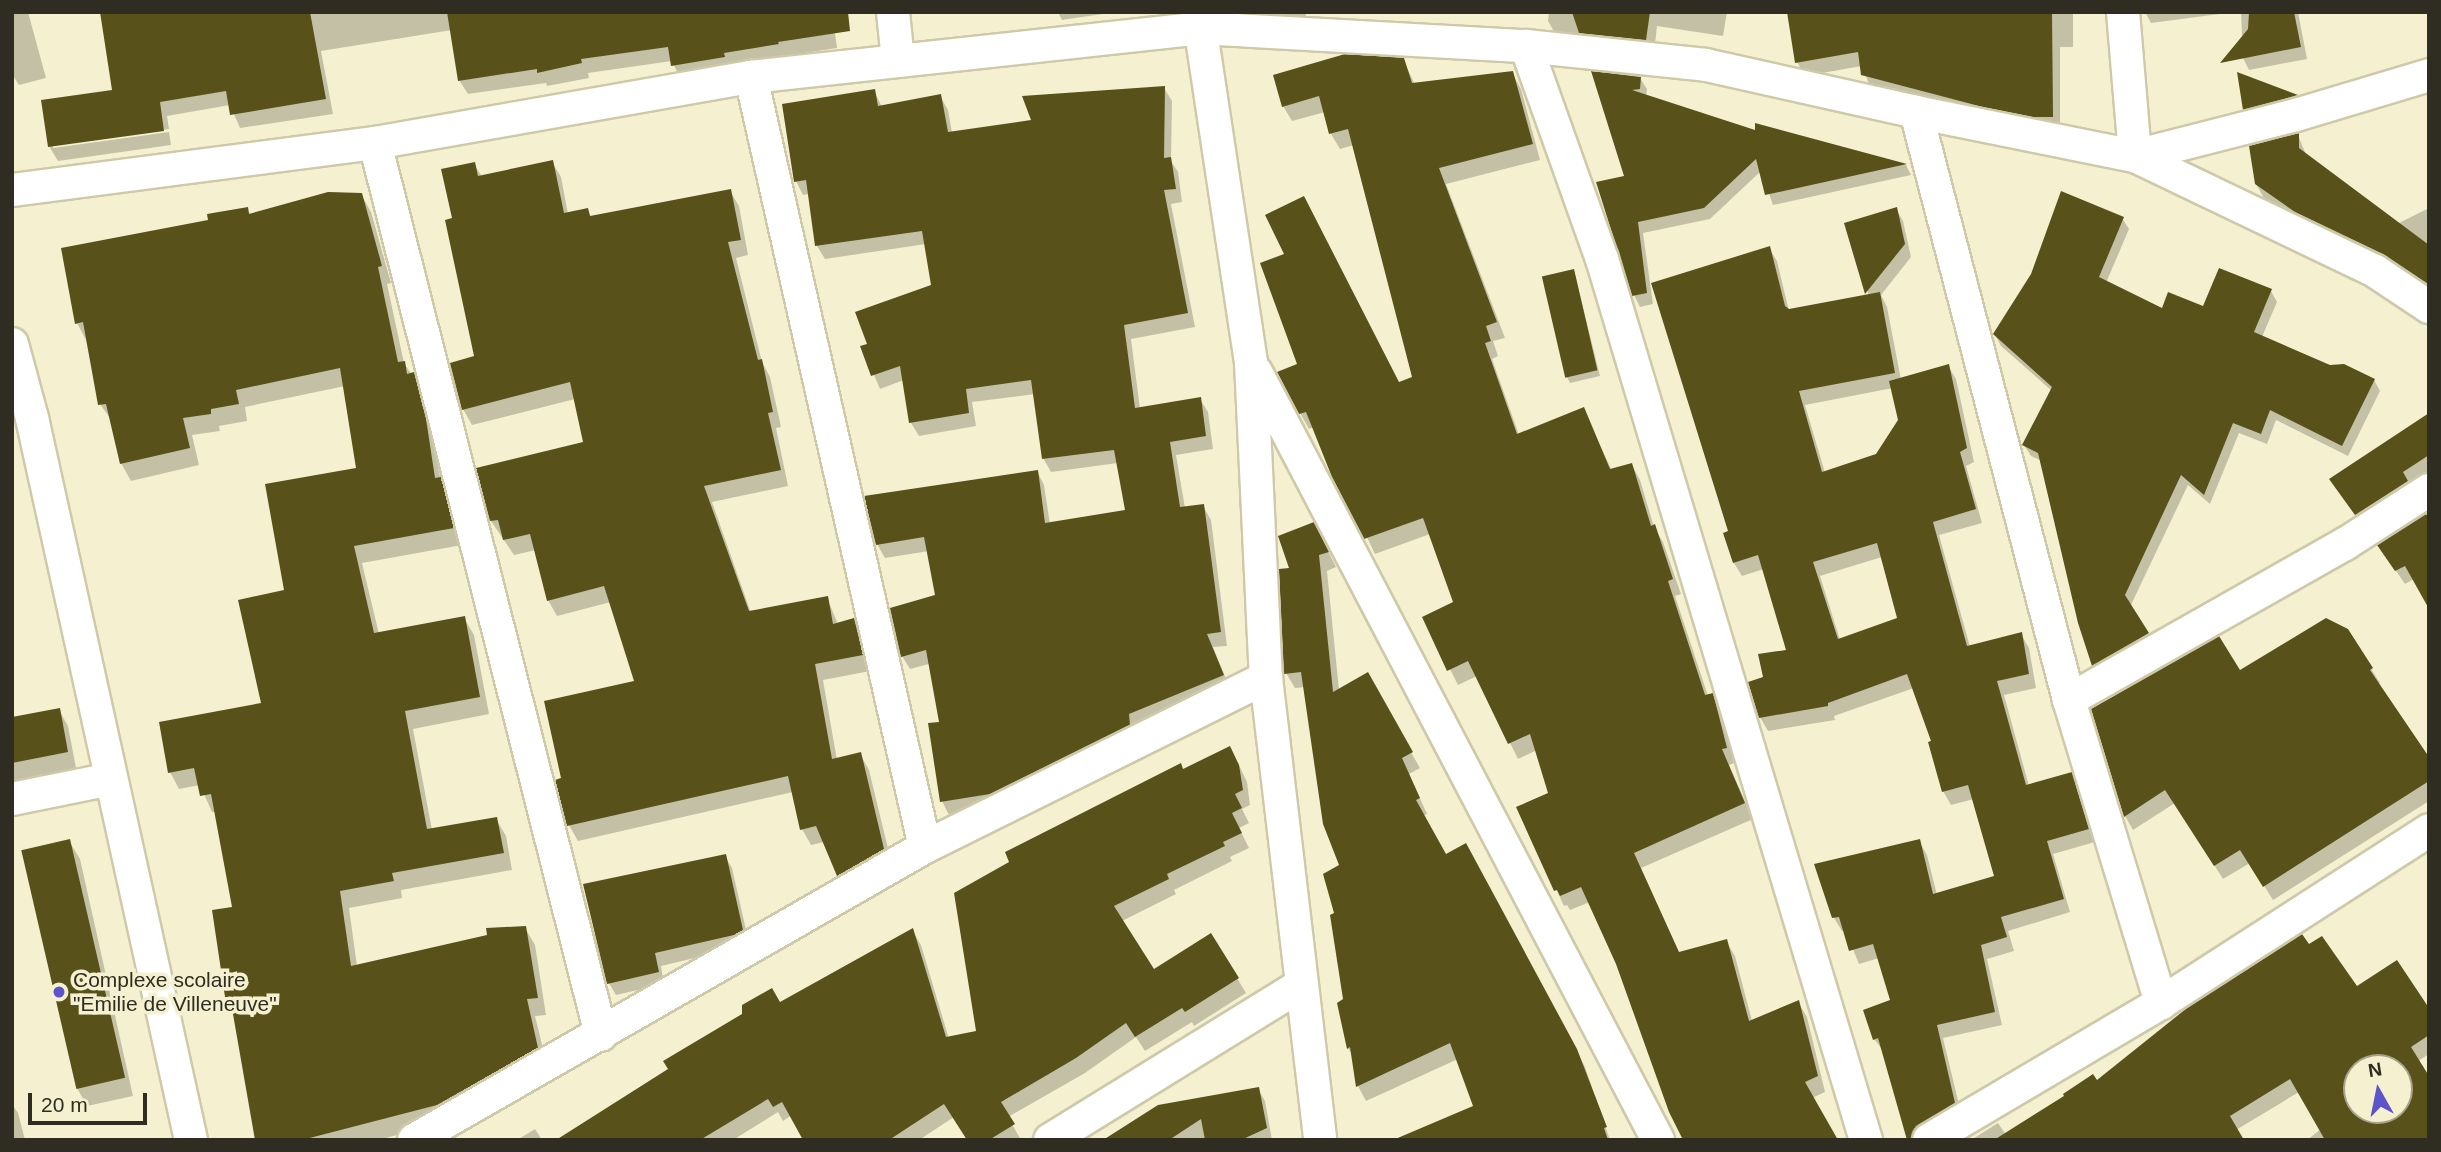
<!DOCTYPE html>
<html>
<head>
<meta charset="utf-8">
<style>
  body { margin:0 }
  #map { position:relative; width:2441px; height:1152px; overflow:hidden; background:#f5f1d0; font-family:Arial,sans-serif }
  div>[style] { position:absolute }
  .shadow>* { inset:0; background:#0003 }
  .building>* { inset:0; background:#585119; transform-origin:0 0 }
  .roads { filter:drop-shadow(2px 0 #cdc9a9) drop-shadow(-2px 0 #cdc9a9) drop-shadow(0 2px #cdc9a9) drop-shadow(0 -2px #cdc9a9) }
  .minor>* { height:32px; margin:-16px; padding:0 16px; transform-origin:16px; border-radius:16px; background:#fff }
  .dots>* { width:19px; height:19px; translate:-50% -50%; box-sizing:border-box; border:4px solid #f5f1d0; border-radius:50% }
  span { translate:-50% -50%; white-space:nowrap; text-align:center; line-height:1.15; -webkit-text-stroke:7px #f5f1d0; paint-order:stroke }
  .poi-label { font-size:21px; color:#2f2d21 }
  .left { translate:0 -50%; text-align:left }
  .frame { position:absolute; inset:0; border:14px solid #2f2d21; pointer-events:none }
  .north { position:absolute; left:2343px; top:1054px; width:70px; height:70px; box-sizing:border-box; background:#f5f1d0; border:2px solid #a6a38a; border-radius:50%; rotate:351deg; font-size:19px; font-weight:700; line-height:28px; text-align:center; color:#2f2d21 }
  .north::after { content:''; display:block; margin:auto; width:24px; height:32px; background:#5d53cb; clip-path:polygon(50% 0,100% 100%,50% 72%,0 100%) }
  .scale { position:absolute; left:28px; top:1093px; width:119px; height:32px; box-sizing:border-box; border:4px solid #2f2d21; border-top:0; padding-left:9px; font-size:21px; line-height:24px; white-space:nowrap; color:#2f2d21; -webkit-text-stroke:5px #f5f1d0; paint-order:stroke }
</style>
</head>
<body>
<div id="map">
  <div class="shadow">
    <i style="clip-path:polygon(12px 12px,28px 12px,46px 78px,19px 85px,12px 74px)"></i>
    <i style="clip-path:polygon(102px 12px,832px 12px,837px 48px,785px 56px,786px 58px,681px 80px,672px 61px,588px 73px,589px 78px,547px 86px,546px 83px,468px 94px,459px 80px,452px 30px,321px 51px,333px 114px,240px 128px,230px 105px,167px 116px,169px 129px,53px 144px,53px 148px,169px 132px,171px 145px,58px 161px,49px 146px,114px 92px)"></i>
    <i style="clip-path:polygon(1058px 12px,1116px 12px,1062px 20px)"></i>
    <i style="clip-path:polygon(1238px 12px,1306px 12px,1305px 24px,1243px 21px)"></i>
    <i style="clip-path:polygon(1549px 12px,1727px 12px,1723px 36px,1657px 26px,1654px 53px,1556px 35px,1548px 21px)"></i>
    <i style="clip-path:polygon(1788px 12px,2073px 12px,2073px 47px,2060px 47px,2060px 131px,1871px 89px,1862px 66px,1805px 76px,1797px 62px)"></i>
    <i style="clip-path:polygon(2145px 12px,2235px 12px,2151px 23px)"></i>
    <i style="clip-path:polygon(2241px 12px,2298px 12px,2307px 59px,2249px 70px,2243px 58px)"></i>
    <i style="clip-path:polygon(1403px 59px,1415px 85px,1512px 73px,1521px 89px,1540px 160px,1446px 184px,1505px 338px,1493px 341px,1498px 356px,1492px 359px,1519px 435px,1583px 409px,1612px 471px,1632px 465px,1640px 480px,1654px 527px,1663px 542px,1681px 594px,1675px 596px,1708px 696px,1712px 695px,1721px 710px,1734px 763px,1729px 765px,1753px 819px,1641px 868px,1679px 953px,1726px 941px,1735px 956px,1752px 1021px,1798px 1002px,1807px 1017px,1825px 1092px,1812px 1098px,1618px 963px,1590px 902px,1570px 910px,1567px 905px,1564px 906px,1519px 808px,1550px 794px,1537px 750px,1518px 759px,1477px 676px,1458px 685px,1424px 618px,1455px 603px,1430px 534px,1375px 554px,1314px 427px,1309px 429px,1300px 413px,1414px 378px,1354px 145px,1340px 149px,1331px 134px,1325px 112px,1292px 121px,1283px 106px)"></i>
    <i style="clip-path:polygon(1593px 73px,1640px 78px,1647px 89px,1646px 97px,1757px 132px,1757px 125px,1906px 165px,1911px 175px,1773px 205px,1761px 171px,1710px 219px,1643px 233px,1653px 304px,1640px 307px,1634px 295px,1626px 177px)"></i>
    <i style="clip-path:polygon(2239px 75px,2297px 97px,2303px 108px,2252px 121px,2245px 109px)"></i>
    <i style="clip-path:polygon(1164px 88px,1172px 101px,1171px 161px,1178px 172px,1182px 202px,1171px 204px,1195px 327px,1131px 339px,1140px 409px,1200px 399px,1208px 412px,1213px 449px,1176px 455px,1185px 508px,1203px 506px,1211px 520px,1227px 646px,1213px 647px,1230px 689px,998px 807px,949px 815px,942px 801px,941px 723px,929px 664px,910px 669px,902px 656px,937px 596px,929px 551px,885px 558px,877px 544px,1037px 471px,1044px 485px,1050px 524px,1127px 512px,1118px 463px,1051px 472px,1043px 458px,1035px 394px,972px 402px,976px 426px,919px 436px,911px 423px,904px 380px,880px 389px,862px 347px,869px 345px,933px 286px,926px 244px,825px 259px,817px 246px,809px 194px,803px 195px,796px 181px,874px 91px,882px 107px,940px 96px,948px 110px,952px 133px,1033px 121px)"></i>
    <i style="clip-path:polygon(2298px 135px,2306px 155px,2397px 224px,2429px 208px,2429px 293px,2305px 226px,2264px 198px,2256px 184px)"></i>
    <i style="clip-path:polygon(552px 162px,561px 177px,568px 214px,587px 210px,591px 217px,730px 191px,739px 206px,748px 255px,736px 258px,762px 362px,770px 377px,781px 427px,776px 428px,788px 486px,712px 502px,751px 613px,827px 598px,838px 624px,853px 620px,862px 635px,870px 671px,823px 680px,837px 760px,860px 754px,869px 770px,892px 865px,848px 891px,824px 842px,811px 845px,802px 829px,793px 792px,578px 841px,569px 825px,564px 779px,636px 682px,611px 602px,557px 616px,548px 600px,536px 550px,514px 555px,491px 521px,585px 444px,575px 399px,472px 425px,463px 409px,476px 358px,454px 220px,474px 164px,482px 177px)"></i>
    <i style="clip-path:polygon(361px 194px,371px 212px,391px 283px,387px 284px,404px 363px,423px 391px,441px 482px,450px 496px,462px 545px,362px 563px,379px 634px,464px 618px,474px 635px,489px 714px,413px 729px,432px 830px,496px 819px,506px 836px,512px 870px,401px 890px,402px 898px,349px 908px,357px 966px,525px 928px,535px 945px,546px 1015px,535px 1016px,547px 1065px,447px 1122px,378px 1140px,257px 1140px,234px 1009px,227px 997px,234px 909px,216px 812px,212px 812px,200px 785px,179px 789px,170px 772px,263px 704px,286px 591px,358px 469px,345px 386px,245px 407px,247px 421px,219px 426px,220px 431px,192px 435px,199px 465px,131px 481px,121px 463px,112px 421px,100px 404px,86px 340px,77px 323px,210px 221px,247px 209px,251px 215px)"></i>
    <i style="clip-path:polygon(evenodd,1896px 209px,1903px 221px,1911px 257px,1881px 295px,1887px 307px,1901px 380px,1948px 366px,1956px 379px,1974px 462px,1966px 466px,1982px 523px,1939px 535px,1970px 647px,2021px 634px,2029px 648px,2036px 688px,2004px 695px,2029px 786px,2071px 774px,2079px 787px,2095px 842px,2053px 854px,2070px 912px,2008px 931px,2014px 951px,1987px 959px,2002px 1025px,1943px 1038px,1962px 1117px,1926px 1140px,1909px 1140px,1884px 1052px,1874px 1039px,1892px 1001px,1879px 958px,1859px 964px,1845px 930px,1842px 931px,1834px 918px,1919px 841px,1927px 855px,1937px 895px,1996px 878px,1974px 799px,1951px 805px,1943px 791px,1933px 742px,1914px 688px,1834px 716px,1835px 720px,1768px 731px,1760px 717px,1765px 679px,1788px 651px,1764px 569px,1742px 576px,1734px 563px,1730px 532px,1769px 248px,1777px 261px,1789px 311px,1869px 296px,1846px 224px,1896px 209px,1893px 388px,1900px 421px,1877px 456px,1825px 473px,1805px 405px,1893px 388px,1896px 209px,1882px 557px,1900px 619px,1840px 640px,1820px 576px,1882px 557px)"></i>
    <i style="clip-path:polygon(2122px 218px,2129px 229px,2106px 283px,2163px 310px,2204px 308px,2271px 291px,2277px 302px,2262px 337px,2330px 367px,2374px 380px,2380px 391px,2348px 456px,2276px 420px,2267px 444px,2239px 433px,2210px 504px,2188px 485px,2130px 607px,2154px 645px,2100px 676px,2080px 622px,2042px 461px,2031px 456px,2024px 445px,2052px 391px,2001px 346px,1995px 335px)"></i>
    <i style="clip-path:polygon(1574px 271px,1600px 376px,1570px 383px,1567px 377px)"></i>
    <i style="clip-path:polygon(2429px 423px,2429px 472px,2409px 485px,2364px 527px,2339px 491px)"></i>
    <i style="clip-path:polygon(2429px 522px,2414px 579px,2405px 584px,2379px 546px)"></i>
    <i style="clip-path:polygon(1322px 539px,1336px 567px,1327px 571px,1339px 690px,1367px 675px,1420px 768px,1409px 774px,1427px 814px,1423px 816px,1445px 856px,1474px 861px,1585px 1067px,1610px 1140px,1393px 1140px,1475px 1107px,1458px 1059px,1366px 1101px,1358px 1086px,1353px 1056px,1348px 1048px,1336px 914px,1341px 866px,1305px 687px,1295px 688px,1286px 673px,1291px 570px)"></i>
    <i style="clip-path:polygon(2347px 630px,2380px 683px,2378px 685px,2429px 759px,2429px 801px,2273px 900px,2250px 863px,2223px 879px,2175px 803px,2133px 830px,2125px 816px,2093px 710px,2240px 672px)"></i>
    <i style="clip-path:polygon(59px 710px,68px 726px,76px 768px,12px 781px,12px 719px)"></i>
    <i style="clip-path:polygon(1238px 763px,1247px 782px,1250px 805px,1242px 809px,1249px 823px,1239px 828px,1249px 848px,1230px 857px,1232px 861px,1174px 890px,1176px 894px,1122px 921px,1154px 971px,1237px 978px,1246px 993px,1194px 1026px,1192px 1022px,1145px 1051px,1136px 1037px,1085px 1073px,1008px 1117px,1021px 1140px,968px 1140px,954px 1117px,919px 1140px,805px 1140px,792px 1115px,783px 1121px,778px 1112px,733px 1140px,559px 1140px,780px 1004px,912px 930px,921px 945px,949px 1039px,978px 1032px,1183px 771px)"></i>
    <i style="clip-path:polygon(69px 841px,80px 859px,133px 1096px,87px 1106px,77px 1088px)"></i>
    <i style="clip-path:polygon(725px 856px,732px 868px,749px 943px,741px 947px,661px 966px,664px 984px,616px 995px,609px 983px)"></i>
    <i style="clip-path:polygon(evenodd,2309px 947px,2356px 988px,2429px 1011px,2429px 1054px,2418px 1061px,2429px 1140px,2307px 1140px,2321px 1129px,2299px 1092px,2236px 1130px,2242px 1140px,1971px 1140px,1998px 1123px,2006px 1135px,2092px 1077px,2096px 1083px,2309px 947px,2357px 1068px,2399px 1068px,2399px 1110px,2357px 1110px,2357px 1068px)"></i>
    <i style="clip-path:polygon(1258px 1089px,1265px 1101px,1272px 1140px,1133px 1140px)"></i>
    <i style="clip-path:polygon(12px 1104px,18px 1113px,25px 1140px,12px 1140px)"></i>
    <i style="clip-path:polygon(535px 1129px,542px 1140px,517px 1140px)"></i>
  </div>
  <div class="building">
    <i style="clip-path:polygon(100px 12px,310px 12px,326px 99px,230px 115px,226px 91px,160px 102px,164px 131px,48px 147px,41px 100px,112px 90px)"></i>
    <i style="clip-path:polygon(447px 12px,848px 12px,850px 31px,778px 42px,779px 44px,724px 53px,725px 57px,671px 66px,668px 47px,581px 59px,582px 63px,537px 73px,537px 69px,458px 81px)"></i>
    <i style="clip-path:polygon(1572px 12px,1650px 12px,1646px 40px,1579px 33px)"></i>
    <i style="clip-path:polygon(1787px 12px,2052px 12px,2053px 117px,2033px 117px,1983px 107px,1861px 75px,1858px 52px,1795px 63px)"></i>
    <i style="clip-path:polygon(2249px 12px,2294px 12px,2301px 47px,2220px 63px,2248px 29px)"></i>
    <i style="clip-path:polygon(1345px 54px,1404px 58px,1412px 83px,1513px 71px,1533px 144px,1439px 168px,1497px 322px,1486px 326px,1491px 341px,1485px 343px,1517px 434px,1584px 407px,1610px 469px,1632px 463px,1651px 526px,1655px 524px,1673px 579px,1668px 581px,1705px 695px,1713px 693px,1727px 748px,1722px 749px,1745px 803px,1634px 853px,1679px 952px,1727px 939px,1749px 1021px,1799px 1000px,1818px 1076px,1805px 1082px,1838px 1140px,1683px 1140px,1669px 1112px,1616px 964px,1581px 887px,1560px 896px,1557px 890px,1554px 891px,1516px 807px,1548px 793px,1530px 734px,1508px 744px,1468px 661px,1447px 671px,1422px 617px,1453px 602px,1423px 518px,1364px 539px,1332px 477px,1306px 412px,1299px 414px,1277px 372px,1297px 364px,1260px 263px,1284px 254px,1265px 215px,1304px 196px,1399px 382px,1412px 377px,1348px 129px,1329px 134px,1319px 96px,1282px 107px,1273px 75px)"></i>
    <i style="clip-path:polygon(1591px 71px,1641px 77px,1640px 89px,1632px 90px,1755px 130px,1755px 123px,1907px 164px,1765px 195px,1756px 159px,1704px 208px,1638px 222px,1647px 293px,1632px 296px,1596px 182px,1624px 176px)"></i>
    <i style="clip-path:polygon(2237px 72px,2298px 95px,2243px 110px)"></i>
    <i style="clip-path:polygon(1165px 86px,1164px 158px,1171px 157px,1176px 189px,1164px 190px,1188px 313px,1124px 325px,1135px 408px,1201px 397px,1206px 436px,1170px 442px,1180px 507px,1204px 504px,1221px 632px,1207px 634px,1224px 675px,1129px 714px,1130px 725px,990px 794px,940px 802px,928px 723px,939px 722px,926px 650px,901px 657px,890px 608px,935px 595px,924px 537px,876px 545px,864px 496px,1038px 470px,1045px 523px,1125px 510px,1114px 450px,1042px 459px,1031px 380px,966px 389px,969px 413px,909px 423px,900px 366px,871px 376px,860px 346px,867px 344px,855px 312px,931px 285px,922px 231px,815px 246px,806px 180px,794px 182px,782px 104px,875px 89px,878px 106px,941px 94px,948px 132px,1031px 120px,1022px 96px)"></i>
    <i style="clip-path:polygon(2299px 133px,2299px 148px,2429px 245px,2429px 285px,2383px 254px,2295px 212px,2255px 184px,2249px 146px)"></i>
    <i style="clip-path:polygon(553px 160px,564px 213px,588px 208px,590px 216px,731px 189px,741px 240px,728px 242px,758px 360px,762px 359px,773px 412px,768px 413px,781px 470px,704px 486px,749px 611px,828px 596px,833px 624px,854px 618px,863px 655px,815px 664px,832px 759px,861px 752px,884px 849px,837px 876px,816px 826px,800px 830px,788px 776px,567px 826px,555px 780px,561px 778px,544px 701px,634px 681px,604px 586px,547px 601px,530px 534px,503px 540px,498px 520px,490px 521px,476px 468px,583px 442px,570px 382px,462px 410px,450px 363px,474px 356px,445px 220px,452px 218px,441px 169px,475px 162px,478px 176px)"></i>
    <i style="clip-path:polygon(2061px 191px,2124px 217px,2099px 277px,2162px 308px,2168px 292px,2203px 306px,2219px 268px,2272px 289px,2254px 332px,2330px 365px,2344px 364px,2375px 379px,2342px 446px,2270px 410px,2261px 434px,2233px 423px,2204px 495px,2181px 475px,2125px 595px,2149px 633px,2092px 666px,2078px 623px,2038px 453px,2022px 445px,2052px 387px,1993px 334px,2031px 274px)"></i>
    <i style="clip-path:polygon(328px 192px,362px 193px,382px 266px,378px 267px,398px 362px,405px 361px,407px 374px,414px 372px,426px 419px,435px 478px,441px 477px,454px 528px,354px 546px,374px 633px,465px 616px,480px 697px,405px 711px,427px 829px,497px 817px,504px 853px,392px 873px,394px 881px,340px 891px,351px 966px,487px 935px,486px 928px,526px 926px,538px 998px,527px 999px,538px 1048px,437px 1105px,302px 1140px,255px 1140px,230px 997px,225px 997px,212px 910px,232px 907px,211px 794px,200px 796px,194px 768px,168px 773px,159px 722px,261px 703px,238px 600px,284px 590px,265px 484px,356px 468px,340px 368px,236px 390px,239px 404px,211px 409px,211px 414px,183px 418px,190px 448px,120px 464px,106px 404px,98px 405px,83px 322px,75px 324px,61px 248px,208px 220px,207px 214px,248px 207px,249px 214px)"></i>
    <i style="clip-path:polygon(1897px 207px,1905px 244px,1865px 294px,1844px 223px)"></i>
    <i style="clip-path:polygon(evenodd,1770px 246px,1785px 306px,1789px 309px,1880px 292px,1895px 373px,1799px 391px,1822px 472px,1876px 454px,1898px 420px,1889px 381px,1949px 364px,1967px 448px,1960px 452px,1976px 509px,1933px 522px,1967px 646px,2022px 632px,2029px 674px,1997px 681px,2026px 785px,2072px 772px,2089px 829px,2047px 841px,2064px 899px,2001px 917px,2007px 937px,1981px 945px,1995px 1012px,1937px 1025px,1955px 1103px,1919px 1125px,1911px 1140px,1907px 1140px,1878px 1038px,1873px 1040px,1863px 1010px,1890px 1000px,1873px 944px,1849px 951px,1839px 917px,1832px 918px,1814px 864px,1920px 839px,1933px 894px,1994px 876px,1968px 785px,1942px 792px,1928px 742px,1931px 741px,1907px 674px,1828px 703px,1828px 706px,1759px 718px,1748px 682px,1763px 677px,1758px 654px,1786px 650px,1758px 555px,1733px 563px,1723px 533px,1728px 531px,1651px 283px,1770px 246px,1877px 543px,1897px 618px,1838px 639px,1813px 562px,1877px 543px)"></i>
    <i style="left:1574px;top:269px;width:104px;height:33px;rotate:77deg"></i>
    <i style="clip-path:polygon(2429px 413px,2429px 455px,2403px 472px,2408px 481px,2355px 515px,2329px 479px)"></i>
    <i style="clip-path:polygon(2426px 514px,2429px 518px,2429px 609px,2405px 566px,2395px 571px,2377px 545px)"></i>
    <i style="clip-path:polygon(1314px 522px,1329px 552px,1319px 555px,1333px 692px,1368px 672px,1413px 752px,1402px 758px,1420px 798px,1416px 800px,1446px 854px,1466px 843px,1577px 1049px,1607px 1127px,1604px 1128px,1608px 1140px,1393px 1140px,1473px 1106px,1450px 1043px,1356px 1087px,1350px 1047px,1347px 1049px,1337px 1003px,1343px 999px,1330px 915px,1334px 913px,1323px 874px,1339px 865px,1323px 824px,1301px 672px,1284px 674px,1279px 569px,1289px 568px,1278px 536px)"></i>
    <i style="clip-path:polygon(2326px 618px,2348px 629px,2373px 668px,2370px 670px,2429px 757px,2429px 781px,2263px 887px,2240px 850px,2214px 866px,2165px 790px,2124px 817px,2091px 709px,2219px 636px,2240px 670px)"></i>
    <i style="clip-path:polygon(60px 708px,68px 752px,12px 763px,12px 717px)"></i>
    <i style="clip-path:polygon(1230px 746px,1239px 765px,1243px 790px,1235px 794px,1242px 808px,1232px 813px,1242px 833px,1223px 842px,1225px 846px,1167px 874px,1169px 879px,1114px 906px,1154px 969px,1211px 933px,1239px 978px,1185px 1012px,1182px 1008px,1135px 1037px,1126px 1023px,1076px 1058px,1001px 1102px,1015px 1124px,989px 1140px,967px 1140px,944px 1104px,889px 1140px,803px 1140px,782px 1102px,773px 1107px,768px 1099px,700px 1140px,556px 1140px,668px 1069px,663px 1061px,742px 1014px,742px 1005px,772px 988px,780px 1002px,913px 928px,946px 1037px,976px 1031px,954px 893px,1009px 862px,1005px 852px,1181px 763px,1183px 769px)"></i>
    <i style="left:70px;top:839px;width:245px;height:50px;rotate:77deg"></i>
    <i style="clip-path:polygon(726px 854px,743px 930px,734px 935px,655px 953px,659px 972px,607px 984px,583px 884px)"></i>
    <i style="clip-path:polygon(evenodd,2302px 934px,2309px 944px,2322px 936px,2357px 986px,2397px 960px,2429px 1008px,2429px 1035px,2411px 1047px,2429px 1076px,2429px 1140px,2325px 1140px,2290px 1079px,2230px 1116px,2244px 1140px,1994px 1140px,2064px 1096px,2063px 1094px,2093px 1074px,2097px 1080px,2187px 1008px,2302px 934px,2357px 1068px,2399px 1068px,2399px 1110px,2357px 1110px,2357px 1068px)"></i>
    <i style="clip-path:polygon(1259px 1087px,1267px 1128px,1241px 1140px,1205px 1140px,1201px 1119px,1169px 1140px,1103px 1140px,1158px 1105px)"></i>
  </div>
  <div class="roads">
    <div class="minor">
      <i style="left:893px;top:12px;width:48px;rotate:84.1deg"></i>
      <i style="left:1198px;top:12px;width:355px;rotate:81.4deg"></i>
      <i style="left:1251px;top:363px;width:315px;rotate:87.3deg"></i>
      <i style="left:1266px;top:678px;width:465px;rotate:83.3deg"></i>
      <i style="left:2123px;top:12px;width:144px;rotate:85.2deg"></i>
      <i style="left:1526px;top:46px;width:226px;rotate:70.4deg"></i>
      <i style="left:1602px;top:259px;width:920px;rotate:73.32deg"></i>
      <i style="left:751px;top:77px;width:789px;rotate:77.27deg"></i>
      <i style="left:1916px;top:112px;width:608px;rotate:75.41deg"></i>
      <i style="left:2069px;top:700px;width:317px;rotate:73.1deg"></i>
      <i style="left:375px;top:143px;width:920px;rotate:75.78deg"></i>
      <i style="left:2135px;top:156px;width:166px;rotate:-14.3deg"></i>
      <i style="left:2296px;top:115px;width:139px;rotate:-16.7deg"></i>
      <i style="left:12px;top:190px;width:366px;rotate:-7.4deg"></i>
      <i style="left:375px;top:143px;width:382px;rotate:-10deg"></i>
      <i style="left:751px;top:77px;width:451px;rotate:-6.2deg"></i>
      <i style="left:1199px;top:28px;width:327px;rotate:3.2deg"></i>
      <i style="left:1526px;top:46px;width:181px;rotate:6deg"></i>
      <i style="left:1706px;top:65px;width:215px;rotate:12.6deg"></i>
      <i style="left:1916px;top:112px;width:223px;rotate:11.4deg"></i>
      <i style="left:2135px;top:156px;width:266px;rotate:25.6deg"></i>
      <i style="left:2375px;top:271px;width:65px;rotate:33.7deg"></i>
      <i style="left:12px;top:344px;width:77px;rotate:74.9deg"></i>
      <i style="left:32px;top:418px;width:739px;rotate:77.58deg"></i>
      <i style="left:1256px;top:372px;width:867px;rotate:62.37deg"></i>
      <i style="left:2069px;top:700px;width:317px;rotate:-29.5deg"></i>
      <i style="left:2345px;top:544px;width:100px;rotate:-32.7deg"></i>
      <i style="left:12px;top:799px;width:101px;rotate:-11.4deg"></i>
      <i style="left:414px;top:1140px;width:589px;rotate:-29.83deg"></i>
      <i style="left:925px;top:847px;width:381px;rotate:-26.4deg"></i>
      <i style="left:1050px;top:1140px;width:295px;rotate:-31.7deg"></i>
      <i style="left:1929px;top:1140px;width:269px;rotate:-30.6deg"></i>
      <i style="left:2161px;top:1003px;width:319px;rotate:-32.8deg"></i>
    </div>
  </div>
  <div class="dots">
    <i style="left:59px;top:992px;background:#5d53cb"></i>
  </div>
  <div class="poi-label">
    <span class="left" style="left:73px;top:992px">Complexe scolaire<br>"Emilie de Villeneuve"</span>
  </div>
  <div class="frame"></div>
  <div class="north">N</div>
  <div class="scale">20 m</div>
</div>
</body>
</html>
